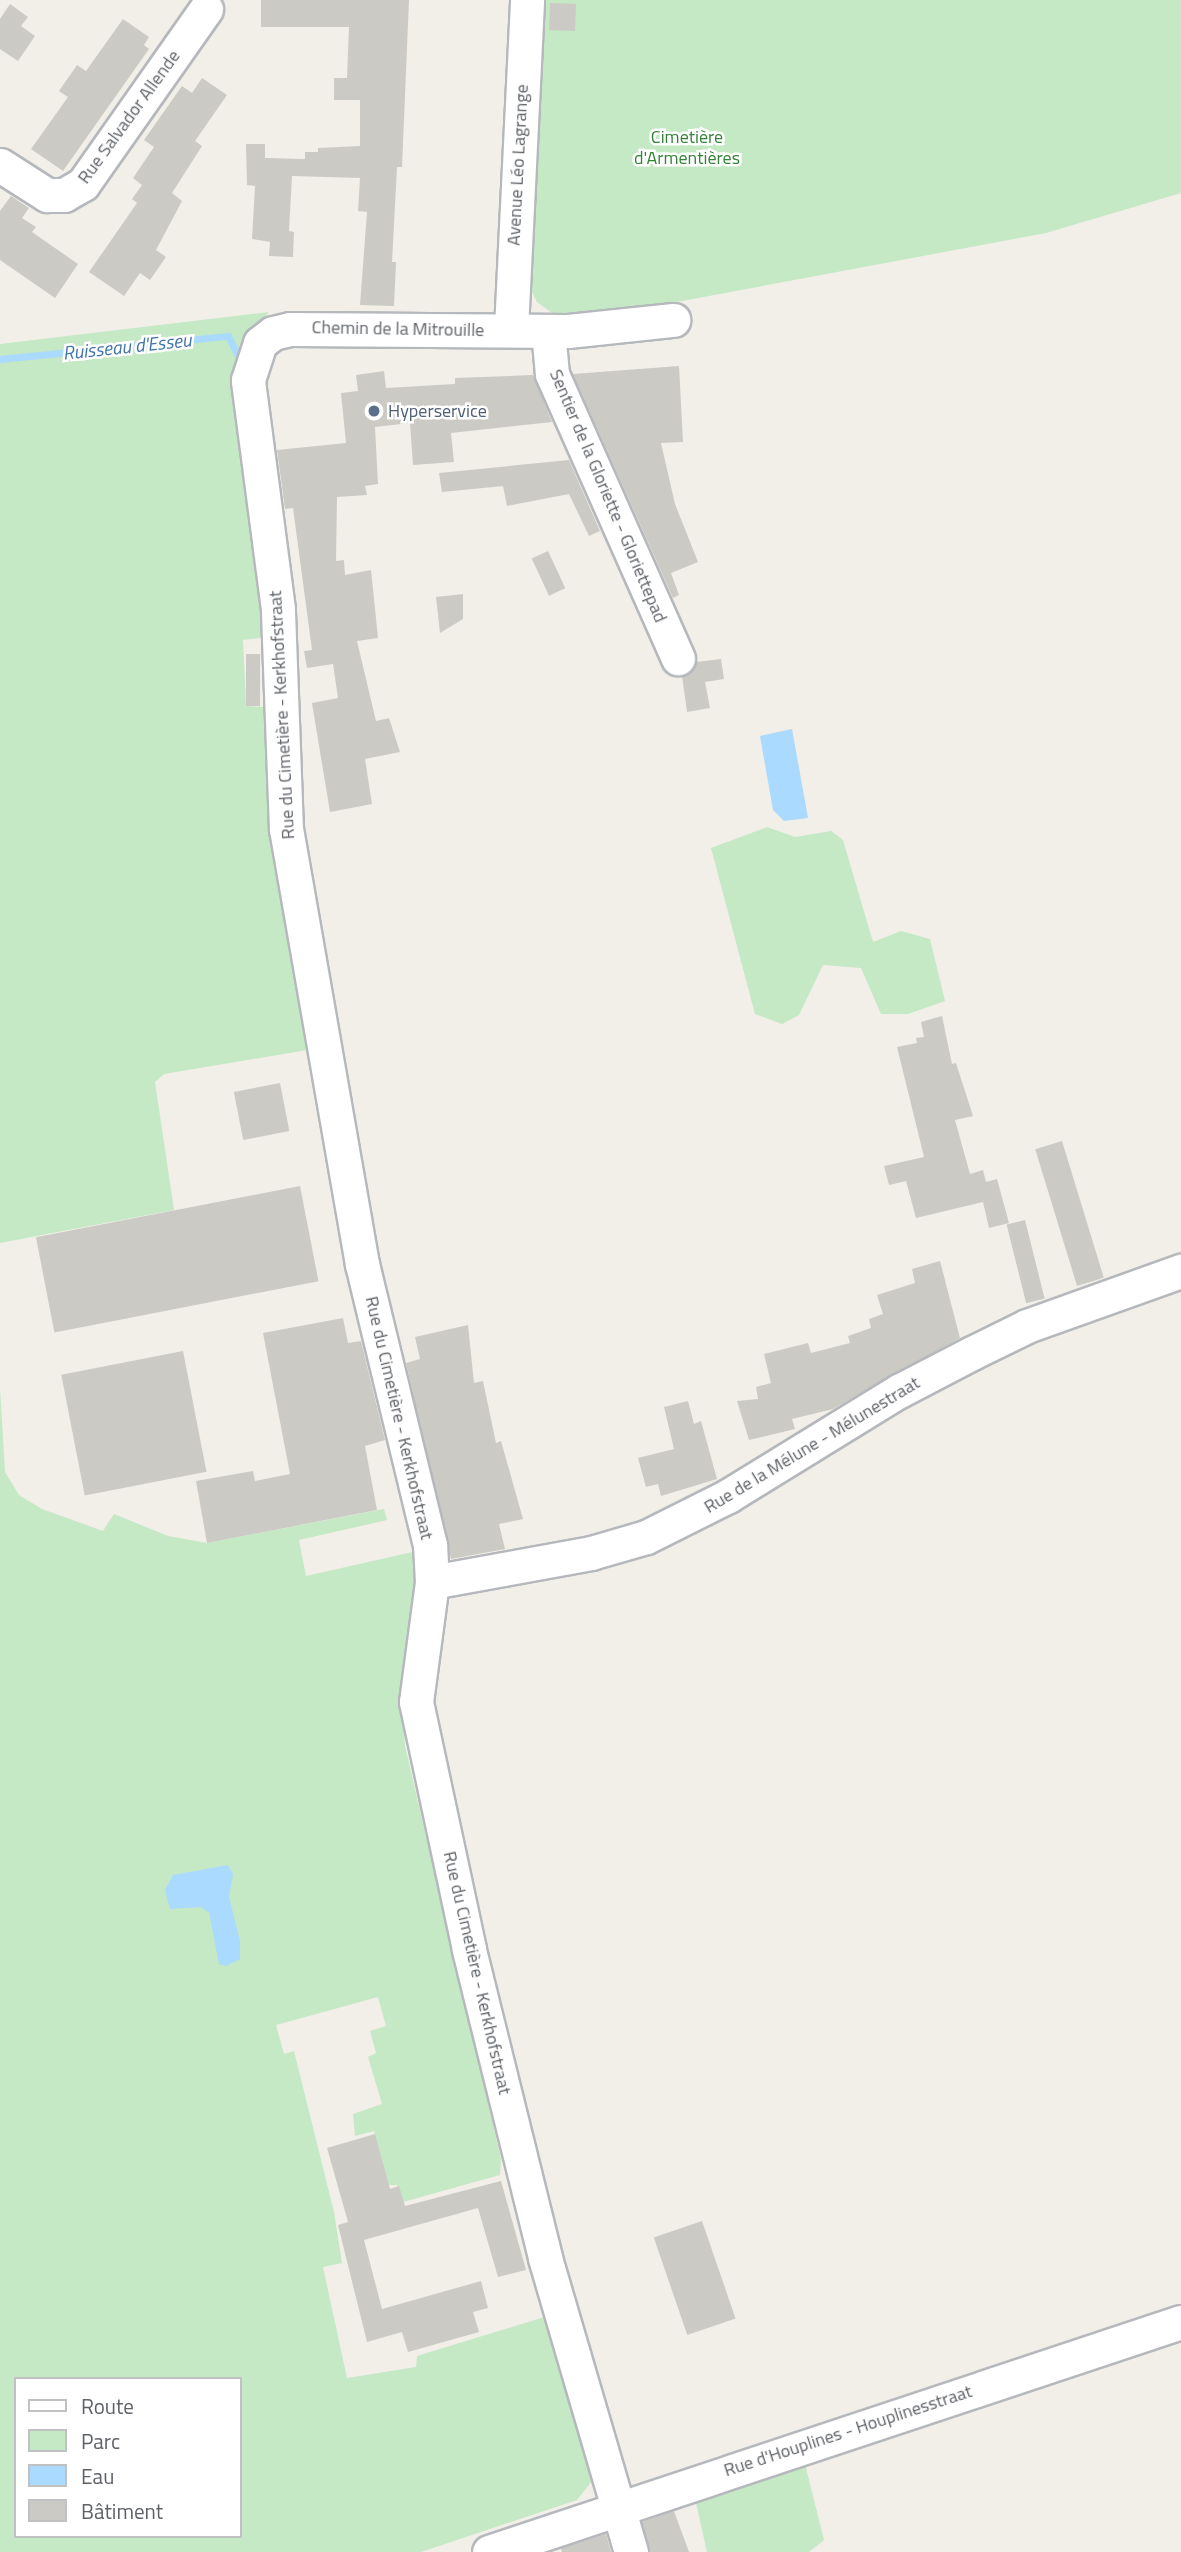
<!DOCTYPE html>
<html>
<head>
<meta charset="utf-8">
<style>
  body { margin:0 }
  #map { position:relative; width:1181px; height:2552px; overflow:hidden; background:#f1efe8; font-family:"Titillium Web",sans-serif }
  div>[style] { position:absolute }
  .green>* { inset:0; background:#c5e8c5 }
  .water>* { inset:0; background:#aadaff }
  .stream>* { height:7px; margin:-3.5px; padding:0 3.5px; transform-origin:3.5px; border-radius:3.5px; background:#aadaff }
  .building>* { inset:0; background:#cccac5; transform-origin:0 0 }
  .roads { filter:drop-shadow(2px 0 #b5b8bc) drop-shadow(-2px 0 #b5b8bc) drop-shadow(0 2px #b5b8bc) drop-shadow(0 -2px #b5b8bc) }
  .minor>* { height:33px; margin:-16.5px; padding:0 16.5px; transform-origin:16.5px; border-radius:16.5px; background:#fff }
  .dots>* { width:19px; height:19px; translate:-50% -50%; box-sizing:border-box; border:4px solid #fff; border-radius:50% }
  span { translate:-50% -50%; white-space:nowrap; text-align:center; line-height:1.15; -webkit-text-stroke:5px #fff; paint-order:stroke }
  .street-label { font-size:18px; color:#5f6368 }
  .park-label { font-size:18px; color:#348238 }
  .service-label { font-size:18px; color:#4e5e75 }
  .left { translate:0 -50%; text-align:left }
  .water-label { font-size:19px; color:#4174aa; font-style:italic }
  .legend { position:absolute; left:14px; top:2377px; width:228px; height:161px; box-sizing:border-box; background:#fff; border:2px solid #bfc1c3; margin:0; padding:9px 12px; list-style:none; font-size:21px; color:#5f6368 }
  .legend li { display:flex; align-items:center; gap:14px; height:35px }
  .legend b { width:35px; border:2px solid #bfc1c3 }
</style>
</head>
<body>
<div id="map">
  <div class="green">
    <i style="clip-path:polygon(545px 0,1181px 0,1181px 193px,1046px 233px,623px 312px,552px 313px,537px 302px,531px 290px)"></i>
    <i style="clip-path:polygon(269px 312px,244px 340px,267px 637px,243px 640px,246px 706px,267px 707px,313px 1049px,164px 1074px,155px 1082px,174px 1210px,0 1243px,0 344px)"></i>
    <i style="clip-path:polygon(767px 827px,795px 837px,831px 831px,843px 840px,873px 942px,901px 931px,930px 939px,945px 1001px,908px 1014px,881px 1014px,861px 968px,823px 965px,799px 1015px,782px 1024px,755px 1014px,711px 848px)"></i>
    <i style="clip-path:polygon(evenodd,0 1388px,5px 1472px,19px 1495px,42px 1509px,103px 1531px,114px 1514px,168px 1536px,207px 1543px,384px 1509px,387px 1520px,299px 1540px,306px 1576px,417px 1551px,420px 1598px,402px 1695px,405px 1746px,501px 2159px,500px 2175px,403px 2202px,397px 2185px,388px 2185px,374px 2131px,355px 2136px,353px 2114px,382px 2104px,368px 2057px,376px 2053px,370px 2031px,386px 2026px,378px 1997px,276px 2025px,284px 2054px,294px 2051px,334px 2212px,342px 2263px,323px 2267px,347px 2378px,416px 2367px,417px 2356px,548px 2316px,592px 2481px,577px 2500px,421px 2552px,0 2552px,0 1388px,16px 2379px,240px 2379px,240px 2536px,16px 2536px,16px 2379px)"></i>
    <i style="clip-path:polygon(805px 2464px,824px 2540px,809px 2552px,707px 2552px,694px 2494px)"></i>
  </div>
  <div class="water">
    <i style="clip-path:polygon(792px 729px,808px 818px,784px 821px,773px 810px,760px 736px)"></i>
    <i style="clip-path:polygon(228px 1865px,233px 1874px,229px 1897px,240px 1941px,240px 1959px,226px 1966px,219px 1964px,209px 1912px,200px 1907px,170px 1909px,165px 1890px,173px 1875px)"></i>
  </div>
  <div class="stream">
    <i style="left:0;top:359px;width:229px;rotate:-5.8deg"></i>
    <i style="left:228px;top:336px;width:27px;rotate:63deg"></i>
  </div>
  <div class="building">
    <i style="clip-path:polygon(261px 0,409px 0,402px 167px,397px 167px,392px 262px,396px 262px,394px 306px,360px 305px,367px 212px,358px 211px,360px 178px,292px 176px,289px 231px,294px 232px,293px 257px,269px 256px,270px 242px,252px 239px,255px 186px,247px 185px,246px 144px,265px 144px,265px 158px,305px 159px,305px 152px,318px 152px,318px 148px,360px 146px,360px 100px,334px 100px,334px 78px,347px 78px,349px 27px,261px 27px)"></i>
    <i style="left:550px;top:3px;width:26px;height:27px;rotate:2deg"></i>
    <i style="clip-path:polygon(10px 4px,28px 17px,21px 26px,35px 36px,18px 61px,0 49px,0 19px)"></i>
    <i style="clip-path:polygon(123px 19px,149px 37px,144px 45px,149px 49px,63px 171px,31px 149px,68px 97px,59px 91px,77px 65px,86px 71px)"></i>
    <i style="clip-path:polygon(202px 78px,227px 95px,195px 141px,202px 146px,172px 193px,182px 201px,156px 250px,166px 257px,150px 280px,140px 273px,124px 296px,89px 272px,137px 203px,132px 199px,142px 185px,133px 178px,154px 147px,144px 140px,182px 86px,192px 93px)"></i>
    <i style="clip-path:polygon(11px 196px,29px 208px,22px 218px,36px 227px,32px 232px,78px 264px,55px 298px,0 260px,0 211px)"></i>
    <i style="clip-path:polygon(679px 366px,683px 442px,661px 443px,675px 504px,698px 562px,671px 573px,679px 595px,673px 598px,573px 374px)"></i>
    <i style="clip-path:polygon(384px 371px,386px 388px,455px 384px,455px 378px,533px 375px,552px 422px,451px 433px,454px 462px,413px 465px,410px 423px,375px 427px,378px 484px,365px 486px,367px 495px,337px 497px,336px 561px,344px 560px,345px 575px,371px 570px,378px 638px,357px 641px,376px 721px,389px 718px,400px 752px,365px 759px,372px 804px,330px 812px,312px 703px,338px 698px,333px 664px,307px 668px,304px 651px,312px 650px,293px 508px,285px 509px,277px 450px,346px 443px,341px 393px,358px 391px,356px 375px)"></i>
    <i style="clip-path:polygon(569px 460px,600px 531px,589px 536px,569px 494px,507px 506px,503px 486px,442px 492px,439px 473px)"></i>
    <i style="left:548px;top:551px;width:41px;height:18px;rotate:65deg"></i>
    <i style="clip-path:polygon(463px 594px,463px 619px,440px 633px,436px 597px)"></i>
    <i style="left:246px;top:654px;width:14px;height:52px"></i>
    <i style="clip-path:polygon(721px 659px,724px 679px,705px 682px,710px 708px,687px 712px,682px 676px,696px 662px)"></i>
    <i style="clip-path:polygon(942px 1016px,952px 1064px,956px 1063px,973px 1116px,955px 1120px,970px 1174px,983px 1170px,986px 1182px,997px 1179px,1009px 1223px,989px 1228px,983px 1202px,916px 1218px,906px 1181px,889px 1185px,884px 1166px,924px 1157px,897px 1047px,917px 1043px,916px 1038px,924px 1037px,921px 1022px)"></i>
    <i style="left:280px;top:1083px;width:49px;height:47px;rotate:79deg"></i>
    <i style="left:1062px;top:1141px;width:143px;height:28px;rotate:73deg"></i>
    <i style="left:300px;top:1186px;width:97px;height:269px;rotate:79deg"></i>
    <i style="left:1025px;top:1220px;width:81px;height:19px;rotate:76deg"></i>
    <i style="clip-path:polygon(940px 1261px,960px 1338px,833px 1409px,792px 1419px,795px 1429px,749px 1440px,737px 1401px,758px 1399px,756px 1387px,771px 1383px,764px 1354px,808px 1343px,811px 1353px,850px 1343px,848px 1336px,871px 1328px,869px 1319px,883px 1314px,877px 1295px,915px 1283px,912px 1269px)"></i>
    <i style="clip-path:polygon(343px 1318px,348px 1343px,361px 1341px,385px 1440px,365px 1446px,377px 1510px,207px 1543px,196px 1481px,253px 1471px,255px 1481px,290px 1474px,263px 1333px)"></i>
    <i style="clip-path:polygon(468px 1325px,474px 1383px,483px 1381px,496px 1443px,501px 1441px,523px 1519px,499px 1524px,505px 1549px,451px 1559px,406px 1363px,420px 1359px,415px 1337px)"></i>
    <i style="left:183px;top:1351px;width:123px;height:124px;rotate:79deg"></i>
    <i style="clip-path:polygon(688px 1401px,694px 1424px,701px 1421px,717px 1479px,661px 1496px,658px 1484px,646px 1487px,638px 1458px,674px 1449px,664px 1407px)"></i>
    <i style="clip-path:polygon(375px 2134px,390px 2189px,399px 2186px,405px 2206px,501px 2181px,526px 2270px,498px 2277px,478px 2208px,364px 2240px,382px 2309px,481px 2281px,488px 2308px,473px 2312px,479px 2332px,408px 2352px,402px 2332px,367px 2342px,338px 2225px,348px 2222px,327px 2148px)"></i>
    <i style="left:702px;top:2221px;width:103px;height:51px;rotate:71deg"></i>
    <i style="clip-path:polygon(674px 2511px,689px 2552px,650px 2552px,642px 2522px)"></i>
    <i style="clip-path:polygon(606px 2534px,611px 2552px,562px 2552px,561px 2548px)"></i>
  </div>
  <div class="roads">
    <div class="minor">
      <i style="left:0;top:165px;width:56px;rotate:32.6deg"></i>
      <i style="left:47px;top:195px;width:17px"></i>
      <i style="left:64px;top:195px;width:22px;rotate:-30deg"></i>
      <i style="left:83px;top:184px;width:214px;rotate:-54.9deg"></i>
      <i style="left:511px;top:329px;width:329px;rotate:-87.2deg"></i>
      <i style="left:548px;top:331px;width:43px;rotate:84.7deg"></i>
      <i style="left:552px;top:374px;width:311px;rotate:66.1deg"></i>
      <i style="left:432px;top:1582px;width:162px;rotate:-10.3deg"></i>
      <i style="left:591px;top:1553px;width:57px;rotate:-16.2deg"></i>
      <i style="left:646px;top:1537px;width:92px;rotate:-26.6deg"></i>
      <i style="left:728px;top:1496px;width:201px;rotate:-31.6deg"></i>
      <i style="left:899px;top:1391px;width:82px;rotate:-27.5deg"></i>
      <i style="left:972px;top:1353px;width:61px;rotate:-26.1deg"></i>
      <i style="left:1027px;top:1326px;width:164px;rotate:-19.7deg"></i>
      <i style="left:489px;top:2552px;width:729px;rotate:-18.39deg"></i>
      <i style="left:631px;top:2552px;width:307px;rotate:-106.3deg"></i>
      <i style="left:545px;top:2257px;width:317px;rotate:-103.9deg"></i>
      <i style="left:469px;top:1949px;width:253px;rotate:-102.1deg"></i>
      <i style="left:416px;top:1702px;width:121px;rotate:-82.4deg"></i>
      <i style="left:432px;top:1582px;width:37px;rotate:-93deg"></i>
      <i style="left:430px;top:1545px;width:289px;rotate:-103.6deg"></i>
      <i style="left:362px;top:1264px;width:441px;rotate:-99.9deg"></i>
      <i style="left:286px;top:830px;width:221px;rotate:-92.1deg"></i>
      <i style="left:278px;top:609px;width:231px;rotate:-97.5deg"></i>
      <i style="left:248px;top:380px;width:39px;rotate:-72deg"></i>
      <i style="left:260px;top:343px;width:16px;rotate:-38deg"></i>
      <i style="left:273px;top:333px;width:18px;rotate:-13deg"></i>
      <i style="left:291px;top:329px;width:277px;rotate:0.4deg"></i>
      <i style="left:568px;top:331px;width:106px;rotate:-6deg"></i>
    </div>
  </div>
  <div class="dots">
    <i style="left:374px;top:411px;background:#5c6f8a"></i>
  </div>
  <div class="street-label">
    <span style="left:129px;top:117px;rotate:-54deg">Rue Salvador Allende</span>
    <span style="left:518px;top:165px;rotate:-87deg">Avenue Léo Lagrange</span>
    <span style="left:398px;top:329px;rotate:1deg">Chemin de la Mitrouille</span>
    <span style="left:608px;top:496px;rotate:67deg">Sentier de la Gloriette - Gloriettepad</span>
    <span style="left:282px;top:715px;rotate:-93deg">Rue du Cimetière - Kerkhofstraat</span>
    <span style="left:399px;top:1418px;rotate:77deg">Rue du Cimetière - Kerkhofstraat</span>
    <span style="left:812px;top:1445px;rotate:-31deg">Rue de la Mélune - Mélunestraat</span>
    <span style="left:477px;top:1973px;rotate:77deg">Rue du Cimetière - Kerkhofstraat</span>
    <span style="left:848px;top:2431px;rotate:-18deg">Rue d'Houplines - Houplinesstraat</span>
  </div>
  <div class="park-label">
    <span style="left:687px;top:148px">Cimetière<br>d'Armentières</span>
  </div>
  <div class="service-label">
    <span class="left" style="left:388px;top:411px">Hyperservice</span>
  </div>
  <div class="water-label">
    <span style="left:127px;top:346px;rotate:-6deg">Ruisseau d'Esseu</span>
  </div>
  <ul class="legend">
  <li><b style="height:9px;background:#fff"></b>Route</li>
  <li><b style="height:19px;background:#c5e8c5"></b>Parc</li>
  <li><b style="height:19px;background:#aadaff"></b>Eau</li>
  <li><b style="height:19px;background:#cccac5"></b>Bâtiment</li>
  </ul>
</div>
</body>
</html>
